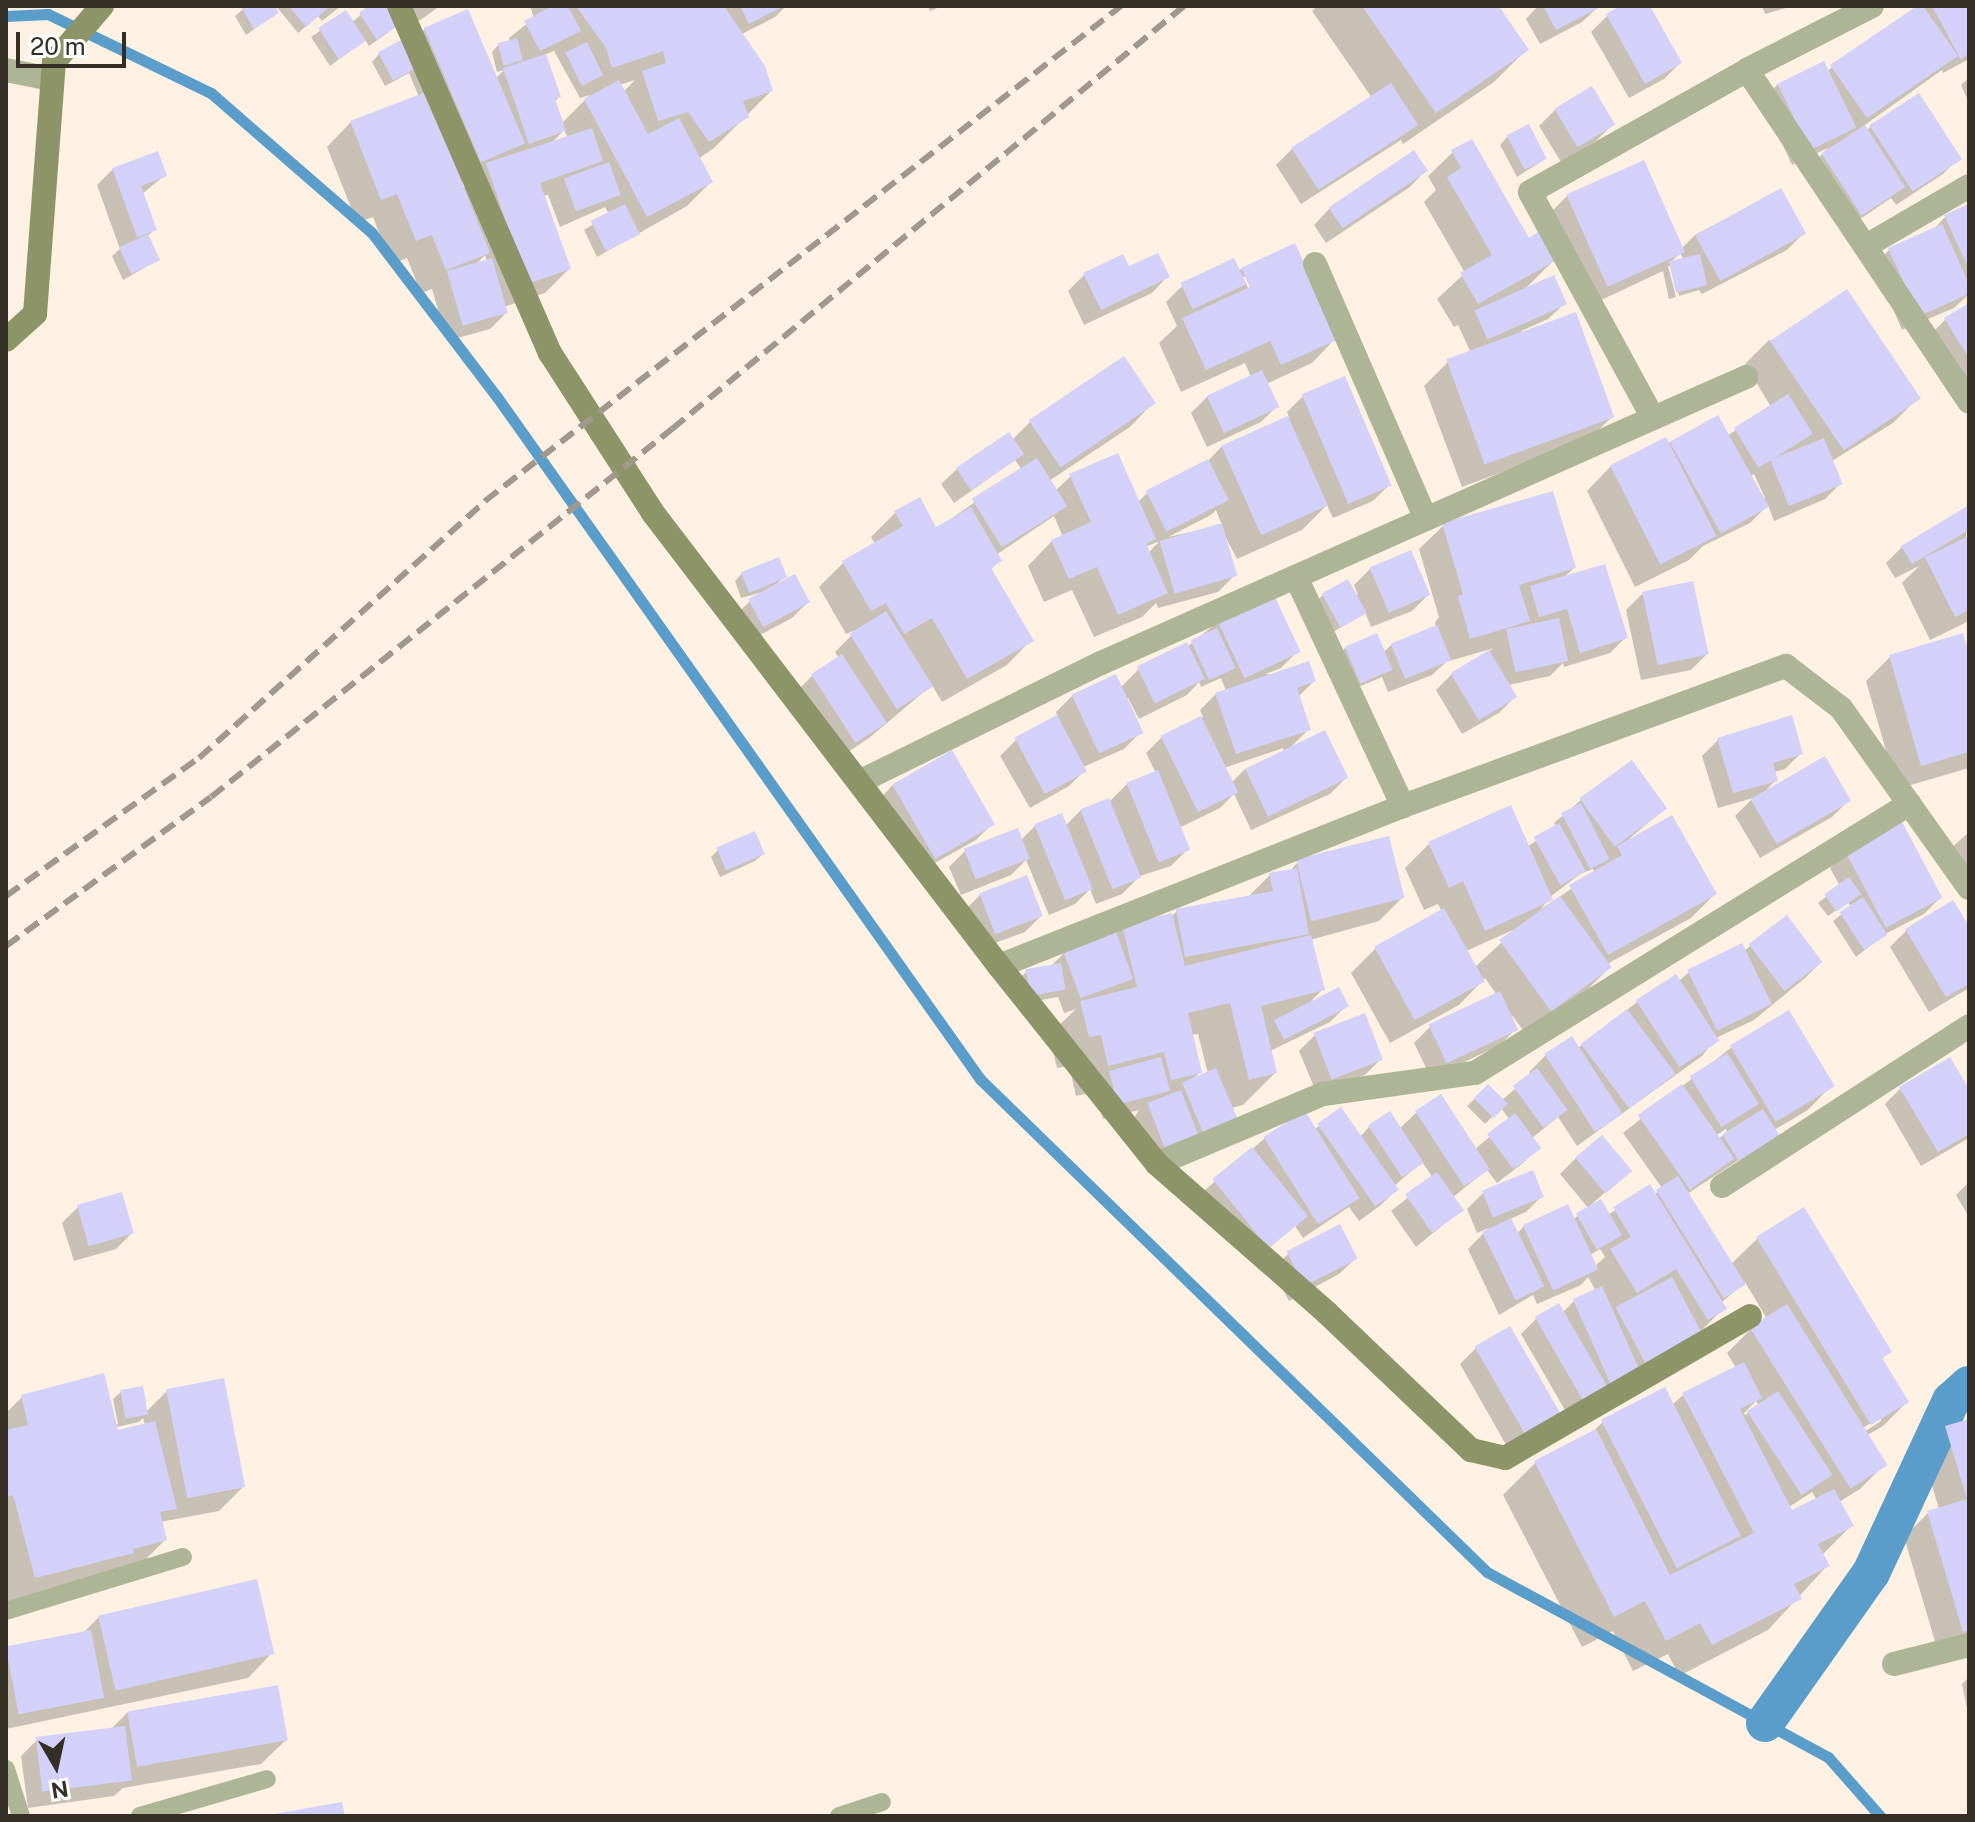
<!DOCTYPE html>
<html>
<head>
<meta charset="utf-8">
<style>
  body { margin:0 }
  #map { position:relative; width:1975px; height:1822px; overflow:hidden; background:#fcf1e3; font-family:"Public Sans",sans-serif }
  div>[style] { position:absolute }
  .shadow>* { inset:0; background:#0003 }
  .stream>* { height:11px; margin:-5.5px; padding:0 5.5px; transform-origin:5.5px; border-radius:5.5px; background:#5b9dca }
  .canal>* { height:38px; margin:-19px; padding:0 19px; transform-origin:19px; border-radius:19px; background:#5b9dca }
  .building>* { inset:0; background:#d3d0f9; transform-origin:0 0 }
  .lane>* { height:18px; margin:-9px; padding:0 9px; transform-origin:9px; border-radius:9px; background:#aeb496 }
  .street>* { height:24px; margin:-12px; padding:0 12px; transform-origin:12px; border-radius:12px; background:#aeb496 }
  .secondary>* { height:24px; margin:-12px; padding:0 12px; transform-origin:12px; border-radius:12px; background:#8d9568 }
  .rail>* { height:6px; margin-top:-3px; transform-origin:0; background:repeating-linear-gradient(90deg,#a1988d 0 16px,transparent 0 24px) }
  span { translate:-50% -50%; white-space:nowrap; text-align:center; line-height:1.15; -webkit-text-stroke:6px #fff; paint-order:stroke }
  .frame { position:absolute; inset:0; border:8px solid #352e25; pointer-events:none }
  .north { position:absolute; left:16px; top:1726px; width:80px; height:80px; -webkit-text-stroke:6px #fff; paint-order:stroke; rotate:171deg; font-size:22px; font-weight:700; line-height:32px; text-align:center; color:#352e25 }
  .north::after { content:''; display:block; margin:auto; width:28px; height:36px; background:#352e25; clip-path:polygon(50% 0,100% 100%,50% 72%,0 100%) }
  .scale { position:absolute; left:16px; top:32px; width:110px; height:36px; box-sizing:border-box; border:4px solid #352e25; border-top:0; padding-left:10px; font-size:24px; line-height:28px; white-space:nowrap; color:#352e25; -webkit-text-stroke:6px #fff; paint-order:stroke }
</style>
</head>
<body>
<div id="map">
  <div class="shadow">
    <i style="clip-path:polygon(247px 6px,272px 6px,276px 13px,246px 35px,235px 16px)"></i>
    <i style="clip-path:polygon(276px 6px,341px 6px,322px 21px,318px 16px,298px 33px)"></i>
    <i style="clip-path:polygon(372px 6px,383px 6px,389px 32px,369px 46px,365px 40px,330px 66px,311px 37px,346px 13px,352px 22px)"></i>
    <i style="clip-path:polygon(408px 6px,440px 6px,419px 21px)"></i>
    <i style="clip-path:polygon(evenodd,530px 6px,786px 6px,775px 17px,742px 34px,771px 91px,714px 148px,698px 159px,711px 182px,687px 206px,597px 257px,584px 230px,609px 214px,605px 207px,560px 227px,548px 195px,543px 196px,569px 269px,545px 293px,504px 307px,506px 313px,490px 329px,447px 341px,432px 289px,421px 293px,407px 258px,391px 264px,373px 217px,357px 223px,327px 147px,351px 122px,419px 97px,409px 73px,385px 86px,372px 62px,379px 54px,404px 50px,425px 29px,495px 79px,504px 70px,497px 72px,492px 52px,499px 44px,511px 42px,509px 38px,534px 18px,530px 6px,554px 51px,580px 98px,590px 95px,561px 124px,554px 102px,559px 97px,544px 55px,554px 51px,530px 6px,635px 80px,623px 92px,619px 85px,635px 80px,530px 6px,564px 130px,568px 138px,551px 144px,564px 130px,530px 6px,475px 176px,463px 189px,460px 183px,475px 176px,530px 6px,485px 255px,487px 262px,475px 265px,485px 255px)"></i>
    <i style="clip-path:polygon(928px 6px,942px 6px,930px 11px)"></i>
    <i style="clip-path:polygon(1317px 6px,1496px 6px,1526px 50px,1494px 82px,1403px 144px,1401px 140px,1301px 204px,1276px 165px,1292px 149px,1372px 98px,1312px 11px)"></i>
    <i style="clip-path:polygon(1538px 6px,1598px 6px,1598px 7px,1582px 22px,1540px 44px,1526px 19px)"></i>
    <i style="clip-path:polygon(1624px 6px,1647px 6px,1680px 63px,1664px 79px,1629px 98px,1591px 32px,1607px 16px)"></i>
    <i style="clip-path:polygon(1762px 6px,1793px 6px,1765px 14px)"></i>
    <i style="clip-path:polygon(1921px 6px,1969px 6px,1969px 59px,1943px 73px,1942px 70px,1862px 127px,1866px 131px,1871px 126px,1959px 158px,1943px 174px,1896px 205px,1891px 198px,1844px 230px,1806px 171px,1828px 148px,1792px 165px,1762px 100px,1778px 84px,1827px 71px)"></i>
    <i style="clip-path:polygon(1969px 78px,1969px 103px,1961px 85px)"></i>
    <i style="clip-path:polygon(1555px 110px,1612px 125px,1596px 141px,1561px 162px,1539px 126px)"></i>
    <i style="clip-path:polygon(1507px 137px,1545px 159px,1517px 177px,1500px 145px)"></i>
    <i style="clip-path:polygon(1453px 152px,1528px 240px,1555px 259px,1524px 290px,1564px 304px,1548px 319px,1521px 331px,1523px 334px,1613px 416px,1588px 440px,1462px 487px,1424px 386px,1448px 362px,1471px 353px,1458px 325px,1454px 327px,1437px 299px,1465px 273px,1424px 202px,1436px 190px,1428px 176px)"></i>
    <i style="clip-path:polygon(113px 169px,164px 176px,142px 194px,155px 229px,147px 237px,158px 260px,123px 280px,112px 256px,120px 249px,97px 185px)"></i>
    <i style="clip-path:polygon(1425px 171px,1410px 187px,1326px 243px,1314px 225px,1329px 209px)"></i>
    <i style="clip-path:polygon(evenodd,1780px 190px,1803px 234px,1787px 250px,1702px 294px,1699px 290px,1679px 296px,1672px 266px,1668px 266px,1676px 297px,1669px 299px,1663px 271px,1582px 309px,1543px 220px,1567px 196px,1681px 249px,1695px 235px,1780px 190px,1680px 253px,1684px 260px,1670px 263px,1680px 253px)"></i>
    <i style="clip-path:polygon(1969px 206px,1969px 294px,1954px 308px,1902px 330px,1874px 265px,1890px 249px,1932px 231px,1945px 217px)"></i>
    <i style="clip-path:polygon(1122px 257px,1128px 269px,1167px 277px,1152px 293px,1084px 325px,1068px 291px,1084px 275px)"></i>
    <i style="clip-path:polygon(evenodd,1242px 269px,1336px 338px,1312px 363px,1266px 384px,1277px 406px,1261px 422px,1207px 447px,1191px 413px,1207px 397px,1251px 377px,1245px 363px,1181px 392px,1159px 343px,1177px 326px,1166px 302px,1182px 286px,1242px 269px,1243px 277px,1248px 277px,1256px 296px,1252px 297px,1243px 277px)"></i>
    <i style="clip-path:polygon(1969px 306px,1969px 399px,1930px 335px,1946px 319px)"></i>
    <i style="clip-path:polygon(evenodd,1769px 340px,1917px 399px,1893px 423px,1832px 461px,1841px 483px,1825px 499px,1774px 521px,1768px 505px,1750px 523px,1703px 546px,1689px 560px,1635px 587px,1587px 491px,1611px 466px,1671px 442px,1727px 436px,1771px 407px,1745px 364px,1769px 340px,1754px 474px,1765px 498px,1762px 500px,1749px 477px,1754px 474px)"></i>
    <i style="clip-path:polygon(evenodd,1303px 396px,1389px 485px,1373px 501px,1333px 518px,1327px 505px,1302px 530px,1237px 559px,1222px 530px,1234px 576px,1218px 592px,1158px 608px,1156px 603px,1142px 617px,1094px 637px,1072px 590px,1044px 602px,1028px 566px,1052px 541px,1063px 537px,1054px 516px,996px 555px,999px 561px,990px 570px,1031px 640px,1007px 665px,942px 702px,932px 685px,869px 738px,839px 758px,796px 692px,812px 676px,839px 658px,835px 652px,858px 629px,846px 634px,819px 587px,843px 563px,875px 544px,871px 537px,895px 513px,936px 529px,1022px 470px,1015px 460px,954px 503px,941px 484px,957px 469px,1012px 440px,1030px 422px,1154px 402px,1130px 427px,1049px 481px,1055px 491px,1071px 476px,1138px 502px,1147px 493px,1207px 462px,1222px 446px,1289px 417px,1287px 412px,1303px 396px,1216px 510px,1222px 525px,1168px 537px,1211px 515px,1216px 510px,1303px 396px,1157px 542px,1158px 543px,1148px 553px,1145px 547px,1157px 542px)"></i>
    <i style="clip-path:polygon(1969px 507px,1966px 536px,1969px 621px,1930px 640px,1902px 583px,1919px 566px,1895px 578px,1886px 563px,1902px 547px)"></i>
    <i style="clip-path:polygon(1444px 525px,1574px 568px,1563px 578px,1626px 637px,1610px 653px,1564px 667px,1563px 663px,1550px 676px,1508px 685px,1515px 697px,1499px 713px,1462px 734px,1436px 690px,1452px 674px,1494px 648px,1446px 662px,1432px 675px,1388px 692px,1382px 677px,1354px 689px,1339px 655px,1346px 647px,1383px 653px,1392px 644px,1436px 627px,1435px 622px,1439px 617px,1419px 549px)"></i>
    <i style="clip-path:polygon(1370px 569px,1428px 595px,1412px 611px,1371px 627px,1365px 612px,1332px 633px,1315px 602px,1323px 595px,1358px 595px,1354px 585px)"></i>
    <i style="clip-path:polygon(742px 573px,784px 577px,777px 584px,808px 602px,792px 618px,747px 642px,734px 617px,750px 601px,769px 590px,741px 598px,735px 581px)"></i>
    <i style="clip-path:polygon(1642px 594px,1707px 654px,1691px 670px,1641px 680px,1626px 610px)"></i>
    <i style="clip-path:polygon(evenodd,1219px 621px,1297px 652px,1281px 668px,1266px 674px,1314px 681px,1298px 697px,1309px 729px,1291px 747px,1346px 778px,1330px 794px,1251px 830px,1234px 794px,1220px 808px,1179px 828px,1187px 850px,1171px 866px,1140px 876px,1122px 894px,1096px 904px,1090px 889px,1075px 904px,1049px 915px,1026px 860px,1011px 875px,961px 895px,949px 867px,965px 851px,1020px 841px,1035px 826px,1065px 826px,1081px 810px,1109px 802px,1127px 784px,1156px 773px,1146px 753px,1162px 737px,1203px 717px,1200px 710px,1216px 694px,1226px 691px,1221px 678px,1201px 687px,1199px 682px,1187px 695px,1139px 719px,1128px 698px,1125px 700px,1140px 733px,1124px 749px,1083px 767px,1085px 770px,1069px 786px,1030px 808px,1000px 756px,1016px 740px,1058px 717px,1056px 712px,1072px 696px,1120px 688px,1138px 670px,1187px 647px,1219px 621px,1283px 748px,1284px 751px,1245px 769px,1231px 783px,1224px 768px,1283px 748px)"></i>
    <i style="clip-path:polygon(1890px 657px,1969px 661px,1969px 768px,1897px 789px,1866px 681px)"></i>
    <i style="clip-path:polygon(1718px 740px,1801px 753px,1785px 769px,1774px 772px,1776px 780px,1767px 789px,1848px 801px,1832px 817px,1760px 858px,1735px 816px,1753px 798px,1718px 808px,1702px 756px)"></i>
    <i style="clip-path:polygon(893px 785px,992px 824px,976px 840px,917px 873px,877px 801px)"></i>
    <i style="clip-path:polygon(evenodd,1581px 800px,1664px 809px,1629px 839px,1715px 894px,1691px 918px,1607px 964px,1610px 967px,1586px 991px,1526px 1034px,1511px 1014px,1516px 1029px,1500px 1045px,1431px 1078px,1414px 1043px,1430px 1027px,1497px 995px,1485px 978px,1459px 1005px,1390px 1043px,1351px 973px,1375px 949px,1442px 912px,1438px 904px,1424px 910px,1405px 868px,1429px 844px,1527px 847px,1556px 827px,1554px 823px,1581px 800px,1593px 869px,1595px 873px,1541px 909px,1550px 897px,1580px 874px,1593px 869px,1581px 800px,1513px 930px,1514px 931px,1475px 967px,1466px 951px,1513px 930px)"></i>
    <i style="clip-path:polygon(1969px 832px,1969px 888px,1950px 849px)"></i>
    <i style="clip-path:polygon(718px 850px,763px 854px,755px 861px,720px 877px,711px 857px)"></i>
    <i style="clip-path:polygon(1846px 852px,1940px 898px,1924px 914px,1885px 934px,1856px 957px,1833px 921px,1851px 907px,1848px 902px,1828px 916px,1818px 903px,1840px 886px,1830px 868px)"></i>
    <i style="clip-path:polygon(evenodd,1297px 863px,1403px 897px,1379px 921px,1310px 940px,1322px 990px,1310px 1002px,1346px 1006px,1330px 1022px,1270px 1051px,1275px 1073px,1243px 1105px,1231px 1108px,1219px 1133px,1148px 1162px,1132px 1121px,1139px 1110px,1103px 1119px,1095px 1092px,1076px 1096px,1069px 1066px,1057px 1068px,1049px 1035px,1076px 1009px,1064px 1013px,1058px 997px,1024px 1003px,1020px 978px,1027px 971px,1050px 967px,1064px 953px,1115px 934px,1123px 926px,1171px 917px,1177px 911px,1247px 898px,1270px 875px,1289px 872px,1297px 863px,1198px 1034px,1208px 1074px,1191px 1081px,1200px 1072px,1191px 1035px,1198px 1034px)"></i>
    <i style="clip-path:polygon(980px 895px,1041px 916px,1025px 932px,979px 949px,964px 911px)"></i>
    <i style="clip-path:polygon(1952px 903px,1969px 930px,1969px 988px,1929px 1012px,1890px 947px,1906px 931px)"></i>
    <i style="clip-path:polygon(1787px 917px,1821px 962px,1805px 978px,1754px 1020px,1716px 1038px,1702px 1056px,1577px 1146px,1558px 1117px,1532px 1138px,1539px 1147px,1523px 1163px,1497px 1183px,1487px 1170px,1453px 1197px,1461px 1210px,1416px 1247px,1391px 1211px,1433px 1178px,1422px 1162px,1394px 1186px,1397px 1189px,1381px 1205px,1359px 1221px,1349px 1207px,1303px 1238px,1295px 1226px,1252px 1262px,1198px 1196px,1265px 1138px,1314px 1130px,1319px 1126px,1360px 1137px,1369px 1127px,1399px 1129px,1416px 1113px,1475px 1149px,1510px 1120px,1501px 1108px,1485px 1124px,1467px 1106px,1488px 1086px,1501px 1101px,1531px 1075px,1529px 1072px,1545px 1056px,1572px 1039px,1578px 1048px,1637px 1002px,1676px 977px,1679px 981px,1689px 972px,1744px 951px)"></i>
    <i style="clip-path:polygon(1315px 1035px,1381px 1059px,1365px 1075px,1317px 1094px,1299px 1051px)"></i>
    <i style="clip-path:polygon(evenodd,1732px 1047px,1832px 1085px,1808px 1110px,1774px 1130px,1777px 1135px,1687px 1194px,1731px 1264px,1757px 1239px,1803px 1210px,1890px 1351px,1881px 1360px,1907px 1402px,1883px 1426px,1866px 1436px,1884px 1465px,1860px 1489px,1839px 1502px,1851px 1526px,1822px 1555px,1827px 1566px,1768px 1630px,1679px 1676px,1668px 1654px,1633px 1671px,1613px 1631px,1582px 1647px,1503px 1495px,1535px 1463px,1589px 1435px,1603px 1422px,1672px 1405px,1683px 1395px,1736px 1368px,1727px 1353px,1751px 1329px,1767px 1319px,1745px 1282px,1721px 1303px,1724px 1308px,1699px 1333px,1569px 1417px,1521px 1334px,1537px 1318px,1562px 1313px,1574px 1301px,1596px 1291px,1588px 1277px,1581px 1285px,1537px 1304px,1533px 1295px,1499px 1315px,1468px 1249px,1489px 1228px,1477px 1233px,1467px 1209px,1483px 1193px,1532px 1172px,1542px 1196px,1526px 1212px,1510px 1219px,1517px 1234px,1524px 1226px,1573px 1219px,1589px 1209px,1560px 1174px,1576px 1158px,1629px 1171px,1592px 1204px,1608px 1215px,1649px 1187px,1654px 1195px,1662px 1188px,1623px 1133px,1732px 1047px,1726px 1129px,1727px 1131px,1718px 1140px,1715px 1136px,1726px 1129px,1732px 1047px,1600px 1249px,1605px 1257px,1595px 1266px,1590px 1255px,1600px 1249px,1732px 1047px,1756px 1401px,1759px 1406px,1745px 1415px,1744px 1413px,1756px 1401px,1732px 1047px,1881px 1417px,1881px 1421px,1864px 1432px,1861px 1429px,1881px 1417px,1732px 1047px,1812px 1492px,1817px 1500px,1791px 1513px,1789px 1507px,1812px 1492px)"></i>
    <i style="clip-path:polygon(1901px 1088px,1969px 1092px,1969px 1138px,1921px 1166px,1885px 1104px)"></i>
    <i style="clip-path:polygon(1969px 1182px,1969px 1217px,1956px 1195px)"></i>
    <i style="clip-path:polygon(78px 1207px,132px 1233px,116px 1249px,74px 1261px,62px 1223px)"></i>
    <i style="clip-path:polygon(1339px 1227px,1355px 1259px,1339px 1274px,1289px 1301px,1272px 1270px,1288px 1254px)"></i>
    <i style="clip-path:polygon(1476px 1348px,1542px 1431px,1509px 1450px,1460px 1364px)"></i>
    <i style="clip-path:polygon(evenodd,167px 1391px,243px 1487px,219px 1511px,160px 1522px,165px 1540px,133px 1572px,6px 1608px,6px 1413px,22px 1397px,115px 1425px,118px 1424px,113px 1399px,121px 1392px,146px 1412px,167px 1391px,143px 1418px,145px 1425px,117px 1432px,116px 1427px,139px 1422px,143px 1418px)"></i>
    <i style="clip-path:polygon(1969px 1421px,1969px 1646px,1939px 1655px,1904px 1537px,1928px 1513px,1939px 1509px,1922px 1452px,1946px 1428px)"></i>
    <i style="clip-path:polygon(99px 1617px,272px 1653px,248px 1678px,6px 1729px,6px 1650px,82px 1634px)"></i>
    <i style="clip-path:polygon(1969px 1677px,1969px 1718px,1962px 1684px)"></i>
    <i style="clip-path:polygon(128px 1712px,286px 1740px,261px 1764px,123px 1788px,114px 1796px,28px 1808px,21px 1756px,37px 1740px,110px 1730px)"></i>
  </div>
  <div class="stream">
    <i style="left:6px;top:16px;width:42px;rotate:-2.7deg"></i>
    <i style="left:48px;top:14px;width:181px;rotate:25.9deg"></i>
    <i style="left:211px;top:93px;width:213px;rotate:41deg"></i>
    <i style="left:372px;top:233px;width:206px;rotate:52.7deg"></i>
    <i style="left:497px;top:397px;width:836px;rotate:54.69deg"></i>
    <i style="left:980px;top:1079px;width:707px;rotate:44.2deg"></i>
    <i style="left:1487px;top:1572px;width:388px;rotate:28.5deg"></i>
    <i style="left:1828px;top:1757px;width:79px;rotate:48.6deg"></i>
  </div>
  <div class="canal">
    <i style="left:1765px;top:1723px;width:184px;rotate:-54.8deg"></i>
    <i style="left:1871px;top:1573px;width:190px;rotate:-65.1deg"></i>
    <i style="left:1951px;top:1401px;width:24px;rotate:-42deg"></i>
  </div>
  <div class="building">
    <i style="clip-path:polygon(275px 6px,279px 13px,254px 29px,241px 7px)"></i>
    <i style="clip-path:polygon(289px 6px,326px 6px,328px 8px,306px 27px)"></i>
    <i style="clip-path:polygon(368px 6px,386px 6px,399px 25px,377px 40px,359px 13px)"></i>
    <i style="clip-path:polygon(552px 6px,568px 6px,581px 31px,540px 51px,524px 21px)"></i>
    <i style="clip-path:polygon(576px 6px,724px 6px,765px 66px,773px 91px,743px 101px,749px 117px,709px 142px,688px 112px,658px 121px,642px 71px,666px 63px,663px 51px,612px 68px,606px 48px)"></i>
    <i style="clip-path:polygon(740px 6px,784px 6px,749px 24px)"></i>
    <i style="clip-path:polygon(1362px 6px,1499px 6px,1529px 50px,1436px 113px)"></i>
    <i style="clip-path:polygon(1543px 6px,1602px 6px,1556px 30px)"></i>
    <i style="clip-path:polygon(1620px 6px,1650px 6px,1682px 63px,1645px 84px,1606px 14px)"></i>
    <i style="clip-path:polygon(1917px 6px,1923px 6px,1958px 56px,1867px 118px,1830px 65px)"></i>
    <i style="clip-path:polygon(1932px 6px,1969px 6px,1969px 53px,1961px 60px)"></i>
    <i style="left:468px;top:9px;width:146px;height:48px;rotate:67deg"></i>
    <i style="left:346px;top:10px;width:37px;height:33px;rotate:57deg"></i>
    <i style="left:517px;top:38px;width:23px;height:20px;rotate:75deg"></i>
    <i style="left:401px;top:40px;width:32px;height:26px;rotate:62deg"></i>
    <i style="left:587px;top:42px;width:37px;height:24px;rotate:64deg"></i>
    <i style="clip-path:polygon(546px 54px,561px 97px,555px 99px,566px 131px,529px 144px,503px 68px)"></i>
    <i style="left:1824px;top:61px;width:74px;height:52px;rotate:64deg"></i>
    <i style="clip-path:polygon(619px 80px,648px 134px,679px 118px,713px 182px,647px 217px,584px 99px)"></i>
    <i style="left:1391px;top:83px;width:50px;height:119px;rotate:57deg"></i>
    <i style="left:1592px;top:86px;width:45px;height:44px;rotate:59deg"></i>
    <i style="clip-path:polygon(426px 92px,490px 253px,446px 270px,432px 235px,416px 241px,397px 194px,381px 200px,350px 121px)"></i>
    <i style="left:1919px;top:93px;width:79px;height:59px;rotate:57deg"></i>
    <i style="left:1529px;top:124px;width:39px;height:25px;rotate:63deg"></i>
    <i style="left:1865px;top:125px;width:74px;height:52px;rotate:57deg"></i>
    <i style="clip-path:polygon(592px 128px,603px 161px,540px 183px,571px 269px,527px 284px,486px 163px)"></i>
    <i style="clip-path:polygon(1472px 139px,1529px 238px,1541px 230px,1558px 259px,1478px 304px,1460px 273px,1492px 255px,1447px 177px,1461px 168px,1451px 150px)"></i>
    <i style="left:1414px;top:150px;width:25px;height:103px;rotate:56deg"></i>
    <i style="clip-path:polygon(158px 151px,167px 176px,141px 186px,157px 230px,137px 237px,112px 168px)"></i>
    <i style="left:1644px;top:160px;width:101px;height:85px;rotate:66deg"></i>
    <i style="left:609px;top:162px;width:35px;height:48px;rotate:70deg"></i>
    <i style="left:1781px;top:188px;width:52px;height:98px;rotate:61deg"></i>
    <i style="left:625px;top:204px;width:34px;height:38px;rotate:64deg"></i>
    <i style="clip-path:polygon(1969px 204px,1969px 269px,1944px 215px)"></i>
    <i style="clip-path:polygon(1942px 224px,1969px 284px,1969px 294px,1919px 316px,1888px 248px)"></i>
    <i style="left:148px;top:234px;width:29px;height:32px;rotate:65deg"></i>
    <i style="clip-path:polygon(1295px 243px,1339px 339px,1281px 365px,1270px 341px,1206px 370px,1182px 318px,1250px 287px,1241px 268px)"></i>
    <i style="clip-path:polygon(1158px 253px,1170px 277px,1101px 310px,1083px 273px,1123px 254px,1129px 266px)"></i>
    <i style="left:1700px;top:254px;width:32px;height:32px;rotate:77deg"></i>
    <i style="left:492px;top:258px;width:57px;height:47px;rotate:74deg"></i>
    <i style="left:1234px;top:258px;width:29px;height:59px;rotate:65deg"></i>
    <i style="left:1554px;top:275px;width:32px;height:87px;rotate:66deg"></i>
    <i style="left:1847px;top:289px;width:132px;height:93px;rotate:56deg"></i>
    <i style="clip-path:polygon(1969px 303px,1969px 358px,1944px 318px)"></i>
    <i style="left:1576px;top:312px;width:112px;height:138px;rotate:70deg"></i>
    <i style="left:1124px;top:356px;width:57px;height:115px;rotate:56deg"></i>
    <i style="left:1262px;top:370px;width:41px;height:61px;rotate:65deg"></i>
    <i style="left:1345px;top:376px;width:119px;height:47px;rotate:67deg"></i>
    <i style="left:1788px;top:394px;width:47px;height:64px;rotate:58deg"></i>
    <i style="left:1718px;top:415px;width:105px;height:55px;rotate:61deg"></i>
    <i style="left:1288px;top:416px;width:98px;height:73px;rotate:66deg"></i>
    <i style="left:1009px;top:432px;width:27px;height:64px;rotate:56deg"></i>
    <i style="left:1666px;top:437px;width:111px;height:63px;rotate:63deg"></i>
    <i style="left:1824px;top:438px;width:50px;height:58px;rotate:68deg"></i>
    <i style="clip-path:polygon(1118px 453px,1156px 539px,1146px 544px,1168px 593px,1118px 615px,1097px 567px,1069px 579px,1051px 540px,1091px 522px,1069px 474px)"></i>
    <i style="left:1037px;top:458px;width:57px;height:77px;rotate:58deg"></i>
    <i style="left:1208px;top:459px;width:46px;height:70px;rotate:63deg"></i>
    <i style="clip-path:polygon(1553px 491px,1576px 568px,1519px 585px,1530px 621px,1470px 639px,1458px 596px,1463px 594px,1442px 523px)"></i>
    <i style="clip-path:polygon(920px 497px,936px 527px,971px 507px,1002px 561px,991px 568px,1034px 641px,967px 679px,932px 618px,904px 634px,886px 603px,871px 611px,842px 561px,903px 526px,894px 511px)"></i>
    <i style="clip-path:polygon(1969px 505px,1969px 530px,1912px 564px,1901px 546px)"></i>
    <i style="left:1222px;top:523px;width:55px;height:65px;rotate:74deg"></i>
    <i style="clip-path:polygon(1969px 536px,1969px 610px,1955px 617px,1925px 557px)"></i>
    <i style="left:1411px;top:550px;width:49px;height:45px;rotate:67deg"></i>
    <i style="left:779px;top:557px;width:22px;height:41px;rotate:68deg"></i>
    <i style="clip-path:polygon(1605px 564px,1628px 638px,1580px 653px,1567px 609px,1539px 617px,1530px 586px)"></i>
    <i style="left:795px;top:574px;width:32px;height:53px;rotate:62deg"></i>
    <i style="left:1348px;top:579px;width:39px;height:30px;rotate:61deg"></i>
    <i style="left:1693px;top:581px;width:75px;height:52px;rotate:78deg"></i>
    <i style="left:1274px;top:595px;width:63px;height:62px;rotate:65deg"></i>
    <i style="left:886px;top:611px;width:89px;height:43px;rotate:58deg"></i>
    <i style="left:1559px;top:618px;width:44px;height:54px;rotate:78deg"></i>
    <i style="left:1437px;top:625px;width:38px;height:50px;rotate:68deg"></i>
    <i style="left:1217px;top:628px;width:44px;height:29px;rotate:65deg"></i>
    <i style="left:1377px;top:633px;width:40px;height:35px;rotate:67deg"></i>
    <i style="clip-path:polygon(1963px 633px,1969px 654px,1969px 752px,1921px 766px,1889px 655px)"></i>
    <i style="left:1187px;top:642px;width:41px;height:56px;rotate:64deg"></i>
    <i style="left:1489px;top:650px;width:55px;height:45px;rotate:59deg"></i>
    <i style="left:842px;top:654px;width:82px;height:37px;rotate:57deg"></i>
    <i style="clip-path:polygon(1309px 661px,1316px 681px,1297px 688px,1311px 730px,1236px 754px,1215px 693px)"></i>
    <i style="left:1116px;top:674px;width:65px;height:49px;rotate:65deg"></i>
    <i style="left:1057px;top:715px;width:64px;height:48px;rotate:62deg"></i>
    <i style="clip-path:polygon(1792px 715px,1803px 754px,1773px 763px,1778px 781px,1733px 793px,1717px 738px)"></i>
    <i style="left:1201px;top:716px;width:85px;height:45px;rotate:64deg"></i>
    <i style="left:1325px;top:730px;width:53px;height:89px;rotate:64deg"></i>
    <i style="left:952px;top:750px;width:86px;height:69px;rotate:60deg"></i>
    <i style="left:1825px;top:756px;width:52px;height:86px;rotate:60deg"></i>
    <i style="left:1632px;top:760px;width:60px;height:65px;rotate:54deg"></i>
    <i style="left:1158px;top:770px;width:86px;height:34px;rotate:68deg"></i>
    <i style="left:1109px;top:798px;width:86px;height:31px;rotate:68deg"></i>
    <i style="left:1581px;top:803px;width:63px;height:22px;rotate:63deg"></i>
    <i style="clip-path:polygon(1511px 805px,1553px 900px,1485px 931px,1463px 881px,1449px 888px,1428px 842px)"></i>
    <i style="left:1062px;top:813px;width:82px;height:30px;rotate:68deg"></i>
    <i style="clip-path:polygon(1672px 815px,1717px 894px,1608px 955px,1569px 885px,1622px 855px,1617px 846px)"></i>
    <i style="left:1901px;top:820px;width:88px;height:64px;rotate:62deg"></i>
    <i style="left:1559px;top:823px;width:55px;height:29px;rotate:61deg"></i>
    <i style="left:1018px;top:828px;width:33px;height:58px;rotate:69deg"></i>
    <i style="left:755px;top:831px;width:25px;height:42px;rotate:67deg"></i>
    <i style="left:1389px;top:836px;width:64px;height:96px;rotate:76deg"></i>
    <i style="clip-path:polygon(1297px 868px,1309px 934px,1185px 957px,1176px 909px,1273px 891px,1269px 873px)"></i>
    <i style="left:1027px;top:875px;width:44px;height:51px;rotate:69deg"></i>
    <i style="left:1849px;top:877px;width:21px;height:30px;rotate:55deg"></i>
    <i style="left:1560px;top:896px;width:88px;height:75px;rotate:54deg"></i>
    <i style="left:1863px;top:897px;width:45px;height:28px;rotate:57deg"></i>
    <i style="clip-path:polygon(1953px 900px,1969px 926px,1969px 984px,1946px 997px,1905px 929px)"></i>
    <i style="left:1444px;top:908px;width:84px;height:80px;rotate:61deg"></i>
    <i style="clip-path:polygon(1172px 913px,1185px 966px,1311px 935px,1325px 990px,1261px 1006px,1277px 1073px,1249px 1080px,1230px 1003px,1188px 1013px,1202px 1073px,1171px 1080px,1164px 1052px,1108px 1066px,1101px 1035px,1089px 1037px,1080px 1001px,1137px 987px,1122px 925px)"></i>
    <i style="left:1787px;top:915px;width:59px;height:48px;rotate:53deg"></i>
    <i style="left:1116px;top:932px;width:50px;height:56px;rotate:70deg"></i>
    <i style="left:1742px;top:943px;width:68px;height:61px;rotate:64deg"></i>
    <i style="left:1061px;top:963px;width:27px;height:36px;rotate:80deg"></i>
    <i style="left:1676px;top:974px;width:80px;height:48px;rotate:57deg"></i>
    <i style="left:1339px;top:987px;width:22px;height:73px;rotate:63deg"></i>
    <i style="left:1500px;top:991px;width:43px;height:79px;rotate:65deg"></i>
    <i style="left:1627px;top:1009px;width:81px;height:58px;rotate:53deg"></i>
    <i style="left:1789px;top:1010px;width:89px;height:69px;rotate:59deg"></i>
    <i style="left:1365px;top:1013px;width:50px;height:55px;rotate:69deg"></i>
    <i style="left:1572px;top:1036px;width:93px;height:33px;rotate:57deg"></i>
    <i style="left:1727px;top:1053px;width:60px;height:44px;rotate:58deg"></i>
    <i style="left:1161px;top:1057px;width:35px;height:54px;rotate:75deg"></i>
    <i style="clip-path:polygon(1950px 1057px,1969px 1089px,1969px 1134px,1938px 1152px,1899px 1087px)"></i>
    <i style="left:1216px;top:1068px;width:54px;height:37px;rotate:67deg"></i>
    <i style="left:1537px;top:1068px;width:52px;height:30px;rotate:54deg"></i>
    <i style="left:1488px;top:1084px;width:28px;height:20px;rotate:45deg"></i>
    <i style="left:1682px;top:1084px;width:91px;height:54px;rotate:55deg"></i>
    <i style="left:1181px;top:1090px;width:47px;height:36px;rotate:69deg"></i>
    <i style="left:1441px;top:1094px;width:90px;height:31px;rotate:57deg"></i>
    <i style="left:1341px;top:1107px;width:101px;height:29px;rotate:55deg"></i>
    <i style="left:1763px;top:1109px;width:32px;height:48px;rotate:58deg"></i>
    <i style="left:1305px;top:1111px;width:103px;height:49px;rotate:58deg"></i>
    <i style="left:1390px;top:1111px;width:62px;height:26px;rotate:57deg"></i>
    <i style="left:1515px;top:1113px;width:44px;height:35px;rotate:53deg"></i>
    <i style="left:1602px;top:1135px;width:47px;height:35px;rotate:50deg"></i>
    <i style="left:1252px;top:1147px;width:89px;height:51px;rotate:51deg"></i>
    <i style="left:1533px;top:1170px;width:29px;height:55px;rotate:68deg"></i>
    <i style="left:1437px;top:1172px;width:47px;height:39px;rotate:55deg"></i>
    <i style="left:1678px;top:1176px;width:128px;height:26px;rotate:58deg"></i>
    <i style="clip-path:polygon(1650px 1184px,1727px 1309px,1708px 1320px,1676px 1269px,1637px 1293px,1610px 1249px,1631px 1237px,1613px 1207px)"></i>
    <i style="left:122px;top:1192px;width:43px;height:47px;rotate:74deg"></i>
    <i style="left:1601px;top:1199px;width:42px;height:29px;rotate:60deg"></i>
    <i style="left:1568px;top:1204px;width:72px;height:50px;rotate:65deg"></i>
    <i style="clip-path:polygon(1804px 1207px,1892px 1352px,1882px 1358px,1909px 1402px,1871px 1425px,1756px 1237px)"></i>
    <i style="left:1511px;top:1218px;width:76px;height:32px;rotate:64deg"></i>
    <i style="left:1340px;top:1224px;width:39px;height:60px;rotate:63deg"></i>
    <i style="left:1672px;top:1277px;width:68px;height:64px;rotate:62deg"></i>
    <i style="left:1602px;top:1286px;width:98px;height:32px;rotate:66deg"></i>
    <i style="left:1559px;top:1303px;width:99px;height:28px;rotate:60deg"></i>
    <i style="left:1787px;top:1304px;width:190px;height:44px;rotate:58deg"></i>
    <i style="left:1510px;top:1326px;width:103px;height:41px;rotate:60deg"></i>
    <i style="clip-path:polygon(1744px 1362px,1762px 1398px,1740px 1409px,1792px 1510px,1834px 1489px,1854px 1526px,1818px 1544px,1830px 1566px,1794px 1584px,1802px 1599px,1712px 1645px,1700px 1623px,1666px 1641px,1645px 1601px,1614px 1617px,1534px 1461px,1596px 1429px,1670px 1575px,1754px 1533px,1682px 1393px)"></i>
    <i style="clip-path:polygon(104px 1373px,118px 1430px,155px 1421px,177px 1509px,160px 1512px,167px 1540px,133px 1549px,134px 1553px,35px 1578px,13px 1495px,6px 1497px,6px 1430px,28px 1425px,21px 1395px)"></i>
    <i style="left:224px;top:1378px;width:111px;height:59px;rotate:79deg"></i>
    <i style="left:143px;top:1386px;width:29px;height:23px;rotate:80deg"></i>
    <i style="left:1665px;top:1387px;width:167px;height:72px;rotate:63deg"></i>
    <i style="left:1778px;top:1391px;width:100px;height:37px;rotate:57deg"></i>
    <i style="clip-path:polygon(1969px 1419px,1969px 1630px,1963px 1632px,1927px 1511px,1967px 1499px,1945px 1426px)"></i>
    <i style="left:257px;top:1579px;width:77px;height:163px;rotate:77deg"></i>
    <i style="left:91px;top:1630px;width:69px;height:87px;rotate:79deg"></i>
    <i style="left:278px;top:1685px;width:56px;height:153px;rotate:80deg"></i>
    <i style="left:125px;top:1726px;width:55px;height:90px;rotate:83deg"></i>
    <i style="clip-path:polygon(342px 1802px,345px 1816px,274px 1816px,274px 1814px)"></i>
  </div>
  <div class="lane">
    <i style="left:6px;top:1611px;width:185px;rotate:-17deg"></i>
    <i style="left:6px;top:1769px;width:49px;rotate:72.3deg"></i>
    <i style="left:140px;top:1816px;width:132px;rotate:-16.2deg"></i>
    <i style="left:839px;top:1816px;width:45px;rotate:-18deg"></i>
  </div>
  <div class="street">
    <i style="left:1872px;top:6px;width:140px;rotate:152.9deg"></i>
    <i style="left:1747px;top:70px;width:399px;rotate:56.2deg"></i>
    <i style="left:6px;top:70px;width:46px;rotate:11.3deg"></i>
    <i style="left:1866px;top:246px;width:119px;rotate:-30.2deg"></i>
    <i style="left:1315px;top:264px;width:278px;rotate:66.5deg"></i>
    <i style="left:1653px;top:418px;width:257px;rotate:-118.6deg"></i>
    <i style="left:1530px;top:192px;width:249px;rotate:-29.3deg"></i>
    <i style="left:1296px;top:577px;width:253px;rotate:65deg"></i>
    <i style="left:859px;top:782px;width:270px;rotate:-26.2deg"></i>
    <i style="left:1101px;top:663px;width:706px;rotate:-23.91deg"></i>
    <i style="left:999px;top:966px;width:435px;rotate:-21.6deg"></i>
    <i style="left:1403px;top:806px;width:408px;rotate:-20.1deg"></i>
    <i style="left:1786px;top:666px;width:69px;rotate:37.4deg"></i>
    <i style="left:1841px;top:708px;width:221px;rotate:54.6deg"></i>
    <i style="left:1157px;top:1164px;width:180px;rotate:-22.9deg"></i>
    <i style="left:1323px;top:1094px;width:153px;rotate:-7.9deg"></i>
    <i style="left:1475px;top:1073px;width:511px;rotate:-31.79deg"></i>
    <i style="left:1722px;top:1186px;width:294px;rotate:-32.9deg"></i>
    <i style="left:1894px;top:1664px;width:77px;rotate:-14.2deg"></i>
  </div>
  <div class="secondary">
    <i style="left:399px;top:6px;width:378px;rotate:66.5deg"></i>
    <i style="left:550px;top:353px;width:190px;rotate:57.2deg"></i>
    <i style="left:653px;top:513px;width:570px;rotate:52.63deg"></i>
    <i style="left:999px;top:966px;width:253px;rotate:51.4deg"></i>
    <i style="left:1157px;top:1164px;width:226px;rotate:41.2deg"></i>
    <i style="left:1327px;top:1313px;width:199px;rotate:43.6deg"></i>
    <i style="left:1471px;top:1450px;width:35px;rotate:13deg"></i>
    <i style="left:1505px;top:1458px;width:283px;rotate:-30.1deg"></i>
    <i style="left:6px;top:340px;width:39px;rotate:-42deg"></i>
    <i style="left:35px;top:314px;width:253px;rotate:-85.7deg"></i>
    <i style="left:54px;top:62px;width:74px;rotate:-49.4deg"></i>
  </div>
  <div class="rail">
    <i style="left:6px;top:896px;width:237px;rotate:-35.6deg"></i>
    <i style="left:199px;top:758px;width:385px;rotate:-41.9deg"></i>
    <i style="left:485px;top:501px;width:806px;rotate:-37.89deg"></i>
    <i style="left:6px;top:946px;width:253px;rotate:-36deg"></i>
    <i style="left:211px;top:797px;width:590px;rotate:-38.6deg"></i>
    <i style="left:672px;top:429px;width:664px;rotate:-39.56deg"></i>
  </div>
  <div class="frame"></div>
  <div class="north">N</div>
  <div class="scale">20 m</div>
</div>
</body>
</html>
